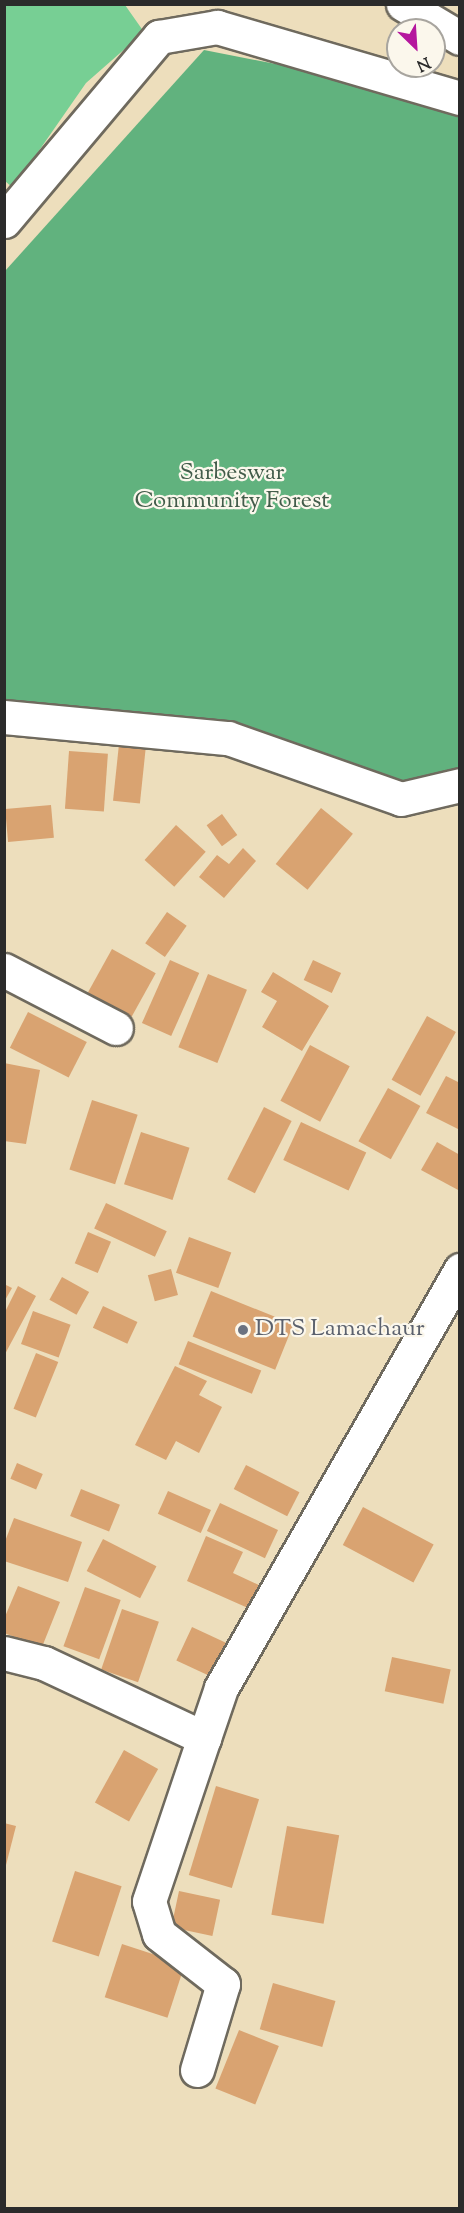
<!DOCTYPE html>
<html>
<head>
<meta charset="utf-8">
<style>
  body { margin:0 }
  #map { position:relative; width:464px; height:2213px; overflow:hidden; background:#eddebc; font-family:"Sorts Mill Goudy",serif }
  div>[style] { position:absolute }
  .green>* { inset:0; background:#77cf94 }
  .forest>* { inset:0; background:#61b27e }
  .building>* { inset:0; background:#d9a371; transform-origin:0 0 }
  .roads { filter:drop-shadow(2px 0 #6f6a5e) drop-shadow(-2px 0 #6f6a5e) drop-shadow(0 2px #6f6a5e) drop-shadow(0 -2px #6f6a5e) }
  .minor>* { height:33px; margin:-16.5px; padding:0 16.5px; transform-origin:16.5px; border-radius:16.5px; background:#fff }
  .dots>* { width:16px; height:16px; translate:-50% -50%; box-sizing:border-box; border:3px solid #fbf7ec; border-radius:50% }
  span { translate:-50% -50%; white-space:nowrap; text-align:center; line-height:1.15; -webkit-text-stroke:4.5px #fbf7ec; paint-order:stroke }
  .park-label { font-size:24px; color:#425c4a }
  .worship-label { font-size:24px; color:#5b616d }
  .left { translate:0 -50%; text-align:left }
  .frame { position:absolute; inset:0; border:6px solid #2b2b2b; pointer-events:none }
  .north { position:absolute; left:386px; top:18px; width:60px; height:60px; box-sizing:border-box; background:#fbf7ec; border:2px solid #a8a59f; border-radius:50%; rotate:155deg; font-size:16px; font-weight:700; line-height:24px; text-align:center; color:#2b2b2b }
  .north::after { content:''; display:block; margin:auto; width:21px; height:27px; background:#b5179e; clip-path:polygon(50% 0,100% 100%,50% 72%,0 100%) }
</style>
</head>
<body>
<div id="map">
  <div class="green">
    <i style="clip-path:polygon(5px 5px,125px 5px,144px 32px,86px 83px,13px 188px,5px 181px)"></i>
  </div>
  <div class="forest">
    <i style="clip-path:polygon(204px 50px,368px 82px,459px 117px,459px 774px,401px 785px,5px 704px,5px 271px)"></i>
  </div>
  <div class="building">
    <i style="left:119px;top:744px;width:27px;height:57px;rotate:6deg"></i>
    <i style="left:69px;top:751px;width:39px;height:58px;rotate:4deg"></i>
    <i style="left:51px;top:805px;width:33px;height:46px;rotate:85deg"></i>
    <i style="left:321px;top:808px;width:41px;height:72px;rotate:39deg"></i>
    <i style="left:222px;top:814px;width:26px;height:19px;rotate:54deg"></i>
    <i style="left:176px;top:825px;width:40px;height:47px;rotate:42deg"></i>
    <i style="clip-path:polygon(243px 848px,256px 861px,224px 898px,199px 877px,217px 855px,229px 864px)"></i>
    <i style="left:167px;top:912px;width:24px;height:38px;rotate:35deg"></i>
    <i style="left:112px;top:949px;width:50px;height:50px;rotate:29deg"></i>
    <i style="left:170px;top:960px;width:32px;height:69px;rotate:24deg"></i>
    <i style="left:313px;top:960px;width:31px;height:22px;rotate:25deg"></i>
    <i style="clip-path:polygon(273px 972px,329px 1006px,302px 1051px,262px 1027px,277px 1001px,261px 992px)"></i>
    <i style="left:208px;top:974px;width:42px;height:79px;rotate:22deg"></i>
    <i style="left:28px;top:1012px;width:66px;height:40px;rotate:27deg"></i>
    <i style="left:427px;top:1016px;width:33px;height:73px;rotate:29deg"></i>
    <i style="left:310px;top:1045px;width:45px;height:63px;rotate:28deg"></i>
    <i style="clip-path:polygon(4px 1063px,40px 1070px,26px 1144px,4px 1141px)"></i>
    <i style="clip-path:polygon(446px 1076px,460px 1083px,460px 1130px,426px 1113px)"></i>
    <i style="left:388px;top:1088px;width:37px;height:61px;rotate:29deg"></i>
    <i style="left:92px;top:1100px;width:48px;height:73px;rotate:18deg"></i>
    <i style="left:264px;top:1107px;width:31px;height:81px;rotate:27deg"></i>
    <i style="left:301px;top:1122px;width:72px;height:42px;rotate:25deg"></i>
    <i style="left:141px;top:1132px;width:51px;height:55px;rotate:18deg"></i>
    <i style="clip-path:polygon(437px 1142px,460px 1155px,460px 1191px,421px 1170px)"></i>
    <i style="left:106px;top:1203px;width:67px;height:28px;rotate:25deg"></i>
    <i style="left:88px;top:1232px;width:25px;height:34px;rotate:23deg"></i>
    <i style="left:189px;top:1237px;width:45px;height:38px;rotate:20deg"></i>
    <i style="left:171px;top:1269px;width:27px;height:24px;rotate:75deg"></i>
    <i style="left:62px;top:1277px;width:31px;height:26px;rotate:29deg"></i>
    <i style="clip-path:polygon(4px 1284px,12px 1288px,4px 1302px)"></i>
    <i style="clip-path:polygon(18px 1286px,36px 1296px,4px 1356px,4px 1314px)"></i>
    <i style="left:211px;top:1291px;width:89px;height:49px;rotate:22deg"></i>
    <i style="left:103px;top:1306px;width:38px;height:24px;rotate:25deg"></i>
    <i style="left:33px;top:1311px;width:40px;height:35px;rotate:20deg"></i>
    <i style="left:188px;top:1341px;width:79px;height:25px;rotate:22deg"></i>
    <i style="left:36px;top:1353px;width:24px;height:60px;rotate:22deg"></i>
    <i style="clip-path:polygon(175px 1366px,207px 1381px,199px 1395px,222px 1407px,199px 1453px,176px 1441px,166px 1460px,135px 1445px)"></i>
    <i style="left:17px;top:1463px;width:28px;height:17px;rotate:23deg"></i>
    <i style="left:246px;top:1465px;width:60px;height:27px;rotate:27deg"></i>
    <i style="left:81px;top:1489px;width:42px;height:29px;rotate:22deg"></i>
    <i style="left:168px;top:1491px;width:47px;height:25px;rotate:24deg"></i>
    <i style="left:220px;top:1503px;width:64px;height:31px;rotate:25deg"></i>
    <i style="left:363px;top:1507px;width:80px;height:43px;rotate:28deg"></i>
    <i style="clip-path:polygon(14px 1518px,82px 1542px,68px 1582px,4px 1561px,4px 1544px)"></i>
    <i style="clip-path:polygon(206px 1536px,243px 1552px,233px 1573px,261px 1586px,248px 1608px,187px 1581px)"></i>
    <i style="left:103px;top:1539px;width:60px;height:36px;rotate:27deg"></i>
    <i style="clip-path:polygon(18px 1586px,60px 1602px,42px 1647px,4px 1633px,4px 1619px)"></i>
    <i style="left:85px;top:1587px;width:38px;height:63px;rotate:20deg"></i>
    <i style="left:122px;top:1609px;width:39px;height:64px;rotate:19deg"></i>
    <i style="left:192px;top:1627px;width:38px;height:37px;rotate:25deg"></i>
    <i style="left:392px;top:1657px;width:60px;height:35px;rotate:12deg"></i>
    <i style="left:124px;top:1750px;width:39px;height:60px;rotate:29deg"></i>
    <i style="left:216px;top:1786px;width:45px;height:93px;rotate:17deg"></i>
    <i style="clip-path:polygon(4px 1823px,16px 1826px,5px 1869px,4px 1869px)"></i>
    <i style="left:287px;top:1826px;width:53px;height:90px;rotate:10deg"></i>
    <i style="left:75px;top:1871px;width:49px;height:74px;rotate:18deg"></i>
    <i style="left:179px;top:1891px;width:42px;height:37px;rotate:12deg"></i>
    <i style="left:122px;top:1944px;width:66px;height:56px;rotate:18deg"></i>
    <i style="left:273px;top:1983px;width:65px;height:48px;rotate:16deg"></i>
    <i style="left:239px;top:2030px;width:43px;height:63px;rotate:22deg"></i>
  </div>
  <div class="roads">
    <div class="minor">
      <i style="left:403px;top:4px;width:66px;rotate:30.8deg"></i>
      <i style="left:4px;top:221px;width:241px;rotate:-49.9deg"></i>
      <i style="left:159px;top:37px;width:59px;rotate:-9.8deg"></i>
      <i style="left:217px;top:27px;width:253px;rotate:16.3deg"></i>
      <i style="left:4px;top:717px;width:225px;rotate:5.4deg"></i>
      <i style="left:228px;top:738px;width:183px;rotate:19.4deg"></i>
      <i style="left:401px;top:799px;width:61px;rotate:-13.3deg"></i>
      <i style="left:4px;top:970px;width:126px;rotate:27.4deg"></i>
      <i style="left:4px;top:1653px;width:41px;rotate:14deg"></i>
      <i style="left:44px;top:1663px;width:177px;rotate:25.1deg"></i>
      <i style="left:204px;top:1738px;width:53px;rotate:-71.2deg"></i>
      <i style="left:221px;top:1688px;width:482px;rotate:-60.2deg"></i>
      <i style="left:197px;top:2070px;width:90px;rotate:-73.2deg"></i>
      <i style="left:223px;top:1984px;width:81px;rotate:-142deg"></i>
      <i style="left:159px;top:1934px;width:34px;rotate:-107deg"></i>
      <i style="left:149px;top:1901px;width:172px;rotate:-71.4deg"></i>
    </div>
  </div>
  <div class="dots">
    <i style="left:243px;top:1330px;background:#6b7280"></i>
  </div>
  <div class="park-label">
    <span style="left:232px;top:488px">Sarbeswar<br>Community Forest</span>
  </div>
  <div class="worship-label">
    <span class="left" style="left:255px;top:1330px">DTS Lamachaur</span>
  </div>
  <div class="frame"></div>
  <div class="north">N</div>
</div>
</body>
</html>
